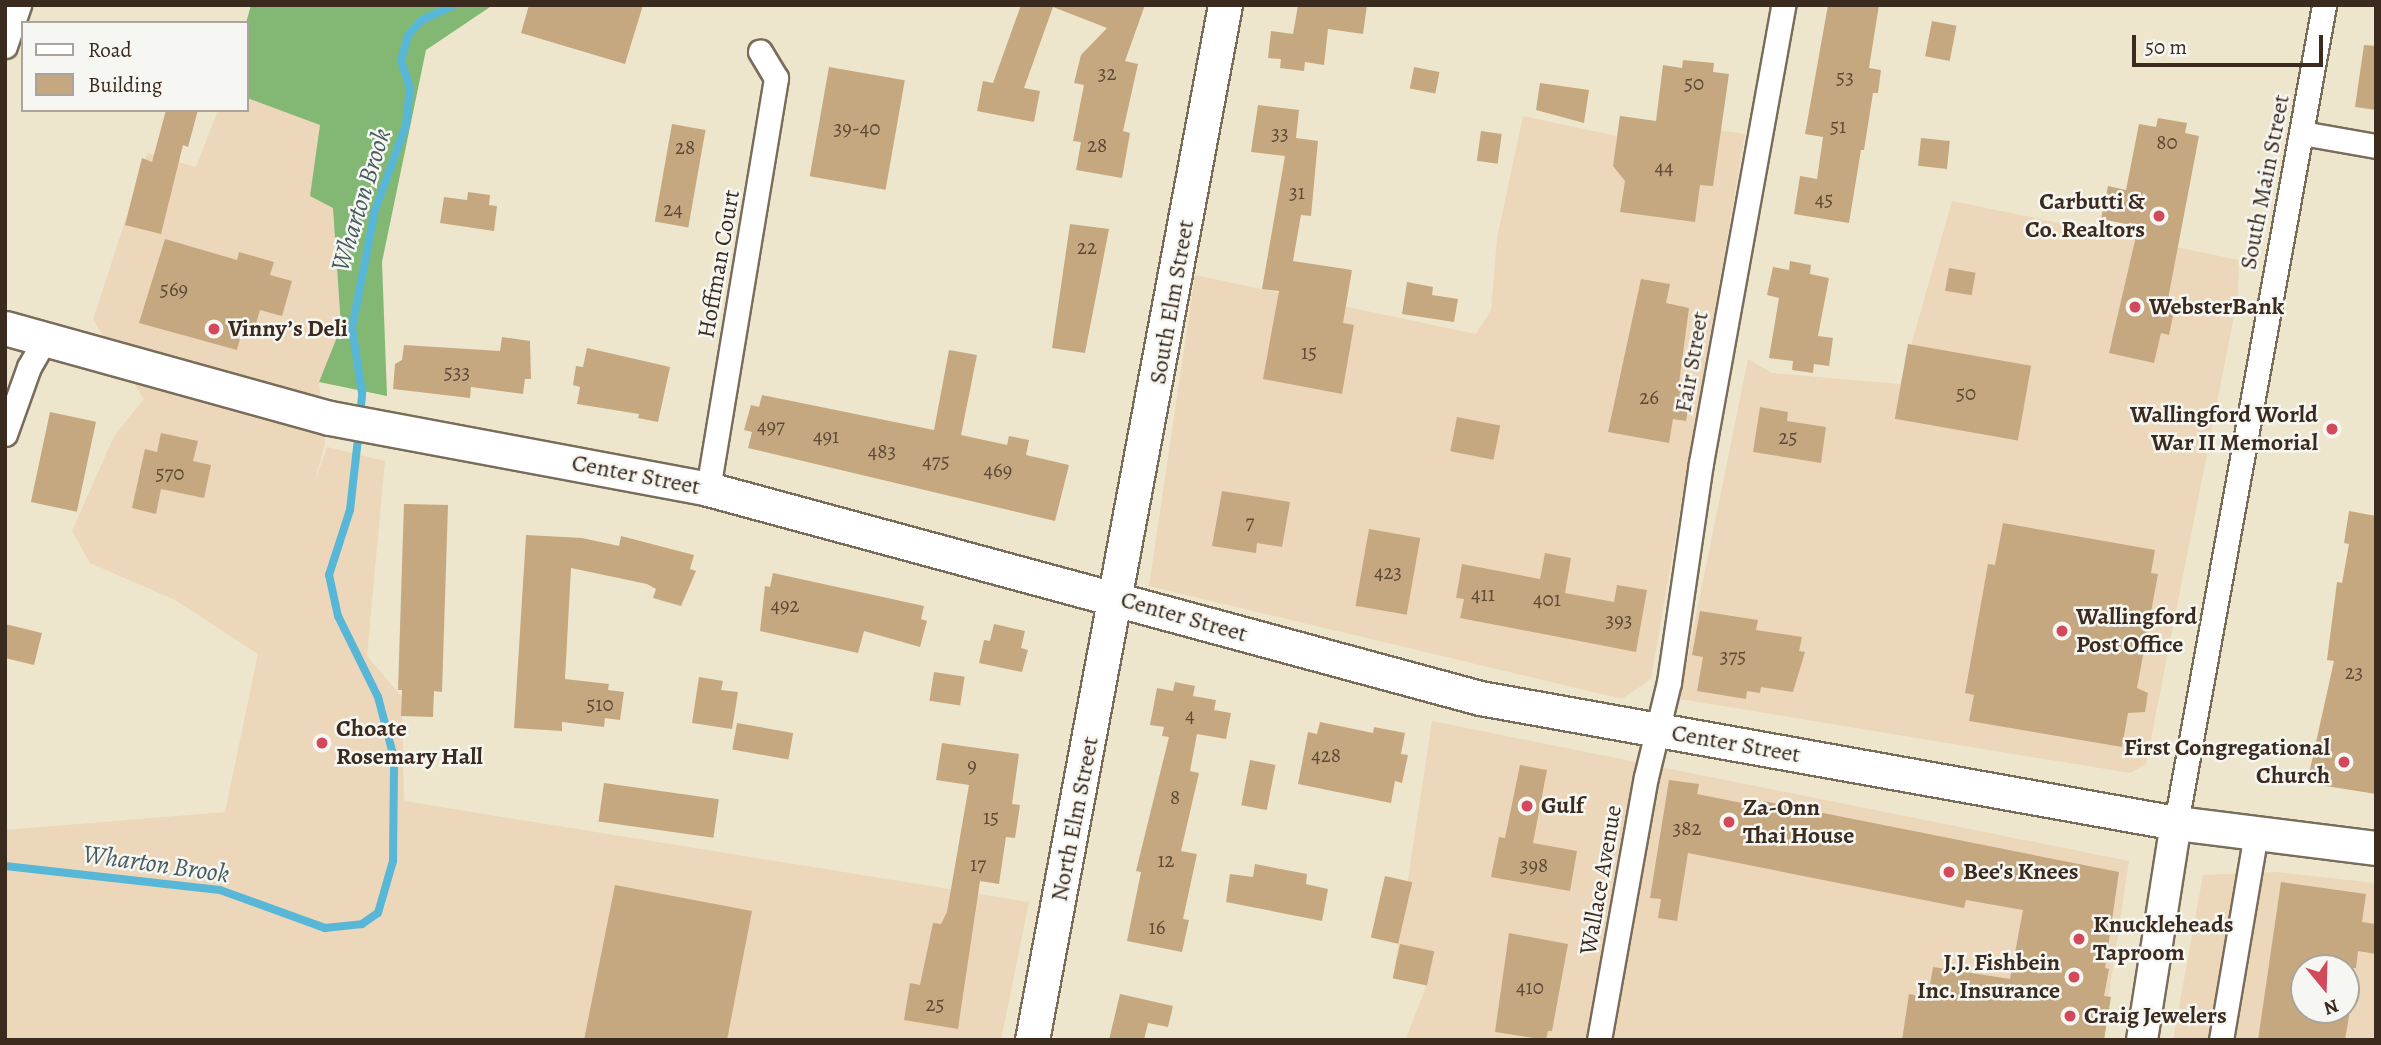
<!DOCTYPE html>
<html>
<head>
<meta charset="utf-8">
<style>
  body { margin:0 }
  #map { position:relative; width:2381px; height:1045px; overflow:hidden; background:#ede6cc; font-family:Alegreya,serif }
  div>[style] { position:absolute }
  .built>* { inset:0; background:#ecd7ba }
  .forest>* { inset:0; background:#83b874 }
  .stream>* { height:8px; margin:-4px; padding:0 4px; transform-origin:4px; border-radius:4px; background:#58b7d6 }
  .building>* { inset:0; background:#c6a880; transform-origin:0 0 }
  .roads { filter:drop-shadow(2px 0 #796c5b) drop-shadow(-2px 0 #796c5b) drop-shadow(0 2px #796c5b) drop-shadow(0 -2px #796c5b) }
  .minor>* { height:23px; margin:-11.5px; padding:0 11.5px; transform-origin:11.5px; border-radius:11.5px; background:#fff }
  .tertiary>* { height:30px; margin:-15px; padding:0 15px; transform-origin:15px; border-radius:15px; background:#fff }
  .secondary>* { height:33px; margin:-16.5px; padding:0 16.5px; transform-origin:16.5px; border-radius:16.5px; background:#fff }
  .dots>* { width:19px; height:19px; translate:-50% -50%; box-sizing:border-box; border:4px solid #f6f6f2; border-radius:50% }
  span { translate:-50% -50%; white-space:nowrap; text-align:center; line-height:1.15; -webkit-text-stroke:5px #f6f6f2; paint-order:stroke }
  .number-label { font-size:21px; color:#5e4a36 }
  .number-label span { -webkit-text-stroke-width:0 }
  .street-label { font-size:24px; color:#3b2a1e }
  .poi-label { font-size:24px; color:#3b2a1e; font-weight:700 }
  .right { translate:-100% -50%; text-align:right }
  .left { translate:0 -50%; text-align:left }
  .water-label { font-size:26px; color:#455b5e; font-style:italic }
  .frame { position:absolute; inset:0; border:7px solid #3b2a1e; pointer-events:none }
  .legend { position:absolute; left:21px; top:21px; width:228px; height:91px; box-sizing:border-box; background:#f6f6f2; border:2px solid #aba49d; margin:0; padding:9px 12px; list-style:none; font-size:21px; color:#3b2a1e }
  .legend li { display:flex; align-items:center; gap:14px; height:35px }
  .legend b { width:35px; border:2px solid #aba49d }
  .north { position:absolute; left:2290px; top:954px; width:70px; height:70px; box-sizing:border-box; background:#f6f6f2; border:2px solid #aba49d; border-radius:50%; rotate:161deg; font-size:19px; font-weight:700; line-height:28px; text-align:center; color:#3b2a1e }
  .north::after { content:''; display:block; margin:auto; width:24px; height:32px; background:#d1495b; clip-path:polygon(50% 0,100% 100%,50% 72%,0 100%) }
  .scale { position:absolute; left:2132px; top:35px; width:191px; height:32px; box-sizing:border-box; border:4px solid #3b2a1e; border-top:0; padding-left:9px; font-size:21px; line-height:24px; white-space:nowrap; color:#3b2a1e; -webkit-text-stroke:5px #f6f6f2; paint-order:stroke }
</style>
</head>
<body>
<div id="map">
  <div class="built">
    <i style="clip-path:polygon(247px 98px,321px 125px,310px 196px,333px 207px,341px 327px,319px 382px,325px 444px,313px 487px,327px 447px,385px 461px,367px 656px,402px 697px,404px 801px,1029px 902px,1001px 1040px,5px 1040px,5px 830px,225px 812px,258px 654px,175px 600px,90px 563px,72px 531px,114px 436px,144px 399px,93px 320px,147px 153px,196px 167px,218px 110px,247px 110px)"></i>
    <i style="clip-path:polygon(1523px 116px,1617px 136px,1620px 116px,1745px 134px,1651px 679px,1622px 699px,1149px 586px,1195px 275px,1476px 334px,1491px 310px,1497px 238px)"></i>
    <i style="clip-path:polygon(1952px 201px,2239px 260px,2238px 296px,2146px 764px,2130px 773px,1679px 699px,1748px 359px,1772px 373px,1900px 384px)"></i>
    <i style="clip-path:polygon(1432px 721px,2129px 861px,2102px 1040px,1405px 1040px,1427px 985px,1393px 978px)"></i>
    <i style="clip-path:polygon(evenodd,2276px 872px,2376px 883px,2376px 1040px,2173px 1040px,2203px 875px,2276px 872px,2304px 968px,2346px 968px,2346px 1010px,2304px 1010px,2304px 968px)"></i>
  </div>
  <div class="forest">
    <i style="clip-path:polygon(251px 5px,493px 5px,426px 50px,382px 262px,387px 396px,319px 382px,341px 327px,333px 208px,310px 196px,320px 125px,247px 98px,246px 23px)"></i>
  </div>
  <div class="stream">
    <i style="left:360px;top:418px;width:25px;rotate:-85deg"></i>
    <i style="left:362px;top:393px;width:66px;rotate:-98.7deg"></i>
    <i style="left:352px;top:328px;width:120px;rotate:-79deg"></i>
    <i style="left:375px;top:210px;width:90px;rotate:-70deg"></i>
    <i style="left:406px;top:125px;width:37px;rotate:-84deg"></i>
    <i style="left:410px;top:88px;width:29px;rotate:-108deg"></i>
    <i style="left:401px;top:60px;width:26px;rotate:-74deg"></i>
    <i style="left:408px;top:35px;width:21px;rotate:-47deg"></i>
    <i style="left:422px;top:20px;width:35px;rotate:-25deg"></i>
    <i style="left:5px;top:866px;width:216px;rotate:6.4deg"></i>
    <i style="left:220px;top:890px;width:112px;rotate:19.9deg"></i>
    <i style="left:325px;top:928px;width:37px;rotate:-6deg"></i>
    <i style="left:362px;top:924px;width:19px;rotate:-35deg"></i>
    <i style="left:378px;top:913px;width:54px;rotate:-73.9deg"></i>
    <i style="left:393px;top:861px;width:103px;rotate:-89.4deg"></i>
    <i style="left:394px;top:758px;width:63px;rotate:-104.7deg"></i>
    <i style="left:378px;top:697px;width:90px;rotate:-116.3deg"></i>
    <i style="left:338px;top:616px;width:42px;rotate:-102.4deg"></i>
    <i style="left:329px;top:575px;width:68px;rotate:-72.1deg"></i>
    <i style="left:350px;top:510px;width:81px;rotate:-83.6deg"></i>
  </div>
  <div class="building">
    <i style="clip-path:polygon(529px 5px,643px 5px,625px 64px,521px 33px)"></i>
    <i style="clip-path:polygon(1021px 5px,1145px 5px,1125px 61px,1138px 64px,1123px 131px,1130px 133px,1122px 178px,1076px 170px,1081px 142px,1073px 141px,1084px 85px,1074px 83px,1081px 55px,1107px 28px,1053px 7px,1024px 88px,1040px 91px,1034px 122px,977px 111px,983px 81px,993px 83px)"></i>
    <i style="clip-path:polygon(1298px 5px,1367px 5px,1363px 34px,1328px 29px,1324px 65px,1305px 62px,1304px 71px,1280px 68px,1281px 59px,1268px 58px,1271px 31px,1293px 34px)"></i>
    <i style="clip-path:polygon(1828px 5px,1879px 5px,1869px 68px,1881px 70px,1878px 93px,1873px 93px,1864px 150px,1861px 150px,1849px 223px,1794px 214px,1800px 176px,1817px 179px,1823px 137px,1805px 134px)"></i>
    <i style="left:1932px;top:21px;width:25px;height:36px;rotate:11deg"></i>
    <i style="clip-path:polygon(2364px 45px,2376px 46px,2376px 110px,2355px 107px)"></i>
    <i style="clip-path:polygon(1683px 60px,1714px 63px,1713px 72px,1729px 74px,1713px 186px,1700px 185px,1695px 222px,1620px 212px,1625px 181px,1613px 166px,1620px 116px,1656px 121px,1663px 65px,1682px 68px)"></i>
    <i style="left:829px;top:67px;width:77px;height:111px;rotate:10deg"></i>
    <i style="left:1414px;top:67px;width:26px;height:22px;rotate:11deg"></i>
    <i style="clip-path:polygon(1540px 83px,1589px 90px,1584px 123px,1536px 110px)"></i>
    <i style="clip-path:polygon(1258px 105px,1299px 110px,1296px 138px,1318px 141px,1311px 216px,1301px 215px,1293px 261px,1352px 270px,1343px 323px,1354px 325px,1342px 394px,1263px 379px,1279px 291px,1262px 289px,1285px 156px,1251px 152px)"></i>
    <i style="clip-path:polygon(166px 110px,198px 110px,188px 147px,183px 145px,161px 234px,125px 225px,142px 158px,152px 162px)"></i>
    <i style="clip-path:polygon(2158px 118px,2187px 123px,2185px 133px,2199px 136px,2168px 299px,2176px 301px,2169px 335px,2161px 333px,2154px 363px,2109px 353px,2136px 236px,2129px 235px,2131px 225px,2101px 219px,2108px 186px,2126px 190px,2139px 124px,2156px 127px)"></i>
    <i style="left:672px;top:124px;width:34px;height:99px;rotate:10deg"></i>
    <i style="left:1481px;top:131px;width:21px;height:30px;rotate:8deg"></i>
    <i style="left:1921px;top:138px;width:29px;height:28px;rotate:6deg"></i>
    <i style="clip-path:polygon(468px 192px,490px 195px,489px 205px,497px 206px,494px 231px,440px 223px,444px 197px,467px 200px)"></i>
    <i style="clip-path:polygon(1070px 224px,1109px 229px,1085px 353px,1052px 348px)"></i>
    <i style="clip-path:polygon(165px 239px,237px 260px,239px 252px,274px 262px,270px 275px,292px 281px,282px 316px,260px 310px,255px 327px,244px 324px,237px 350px,139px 323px)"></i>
    <i style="clip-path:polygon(1790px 261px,1811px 265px,1810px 274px,1829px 278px,1818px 336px,1833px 338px,1829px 366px,1814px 364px,1813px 373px,1792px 370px,1793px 361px,1769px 358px,1779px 298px,1767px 295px,1773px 267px,1789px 270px)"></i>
    <i style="left:1949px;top:268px;width:27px;height:23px;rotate:10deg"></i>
    <i style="clip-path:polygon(1641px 279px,1670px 284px,1666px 303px,1689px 308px,1678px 391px,1691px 393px,1686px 421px,1673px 419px,1669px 443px,1608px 432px)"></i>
    <i style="clip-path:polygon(1407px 282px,1433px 287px,1432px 295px,1458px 299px,1454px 322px,1402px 314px)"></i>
    <i style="clip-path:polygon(502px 337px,530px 341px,531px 379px,525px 379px,523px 394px,471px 387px,470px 398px,393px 389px,395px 364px,402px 360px,404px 345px,500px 351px)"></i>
    <i style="left:1908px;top:344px;width:125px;height:76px;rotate:10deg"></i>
    <i style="clip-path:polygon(587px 348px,670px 367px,658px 422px,638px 418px,639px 414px,577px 404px,580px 387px,573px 385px,576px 366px,583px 367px)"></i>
    <i style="clip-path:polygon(949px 350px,977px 355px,961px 435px,1007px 445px,1009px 436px,1029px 440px,1026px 455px,1069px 465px,1055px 521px,748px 448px,752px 432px,744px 430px,751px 405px,759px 407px,762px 395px,934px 430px)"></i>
    <i style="clip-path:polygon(1760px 407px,1788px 412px,1787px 421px,1826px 427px,1821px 463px,1753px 452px)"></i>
    <i style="left:50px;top:412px;width:47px;height:92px;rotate:12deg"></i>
    <i style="left:1457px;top:417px;width:44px;height:35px;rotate:11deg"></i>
    <i style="clip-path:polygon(161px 433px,198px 441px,193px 461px,211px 465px,204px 498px,161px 489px,156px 514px,132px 508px,145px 449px,157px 452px)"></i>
    <i style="clip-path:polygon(1222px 491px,1290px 502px,1282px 547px,1257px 543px,1256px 553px,1212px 546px)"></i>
    <i style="clip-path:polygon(404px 504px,448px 505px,442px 692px,434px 691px,433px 717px,401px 716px,402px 690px,398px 690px)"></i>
    <i style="clip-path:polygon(2349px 511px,2376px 516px,2376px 794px,2307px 783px,2334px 661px,2327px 660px,2337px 582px,2342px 583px,2349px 544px,2344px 543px)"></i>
    <i style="clip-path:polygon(2003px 523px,2155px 550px,2151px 573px,2158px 574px,2137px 688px,2148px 693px,2145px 712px,2128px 713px,2122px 747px,1969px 721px,1974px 695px,1965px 693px,1988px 564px,1995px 565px)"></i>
    <i style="left:1369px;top:529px;width:52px;height:78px;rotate:10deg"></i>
    <i style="clip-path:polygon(526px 535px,582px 538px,619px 546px,621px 536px,694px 555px,690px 569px,696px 571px,681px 606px,653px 598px,656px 589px,647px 584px,571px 568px,565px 679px,609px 684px,608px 690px,624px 692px,620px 720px,605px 718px,604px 727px,562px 722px,562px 731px,514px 728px)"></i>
    <i style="clip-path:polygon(1545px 553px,1571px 558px,1565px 593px,1614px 602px,1617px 585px,1647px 590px,1636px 652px,1460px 618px,1464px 599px,1456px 598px,1462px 564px,1540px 579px)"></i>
    <i style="clip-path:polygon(773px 573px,924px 606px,921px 619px,927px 621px,920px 647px,864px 631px,858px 653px,760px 631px,765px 586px,770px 587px)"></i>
    <i style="clip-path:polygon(1700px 611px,1758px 620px,1756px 630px,1802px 637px,1799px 651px,1805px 652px,1793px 692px,1761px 687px,1760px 693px,1747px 691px,1746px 699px,1697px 691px,1703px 657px,1692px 655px)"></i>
    <i style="clip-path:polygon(5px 624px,42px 633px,34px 665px,5px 658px)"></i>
    <i style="clip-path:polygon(994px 624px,1025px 631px,1021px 648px,1028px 650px,1022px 672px,979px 663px,984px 640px,990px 641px)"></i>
    <i style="left:934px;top:672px;width:31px;height:29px;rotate:9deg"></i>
    <i style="clip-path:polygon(699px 677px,723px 681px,721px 690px,738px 692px,732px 729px,692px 723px)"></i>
    <i style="clip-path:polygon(1175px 682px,1195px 686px,1193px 696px,1216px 700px,1214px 710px,1231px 713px,1226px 739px,1197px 734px,1190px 771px,1199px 773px,1181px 851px,1197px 854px,1183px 919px,1189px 920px,1182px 952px,1127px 941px,1141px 872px,1136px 871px,1169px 737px,1162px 736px,1164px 727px,1150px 725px,1157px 688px,1173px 691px)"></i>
    <i style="clip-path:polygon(1320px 722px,1373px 733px,1374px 727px,1405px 733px,1401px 754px,1408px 755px,1402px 783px,1395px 781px,1391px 803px,1298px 784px,1308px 732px,1317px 734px)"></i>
    <i style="left:737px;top:723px;width:57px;height:27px;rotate:10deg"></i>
    <i style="clip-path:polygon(942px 743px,1019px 754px,1012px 804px,1020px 805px,1015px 838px,1006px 837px,999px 884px,980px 881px,958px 1029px,904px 1020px,910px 983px,920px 985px,933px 923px,941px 924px,947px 912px,969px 785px,936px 780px)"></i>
    <i style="left:1250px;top:760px;width:26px;height:46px;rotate:11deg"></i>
    <i style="clip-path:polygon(1520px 765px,1547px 770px,1533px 843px,1577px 851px,1570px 891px,1491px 877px,1499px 837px,1505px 838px)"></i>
    <i style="clip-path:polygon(1669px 780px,1699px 784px,1697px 794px,1762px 807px,1763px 801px,2119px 872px,2105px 968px,2109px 969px,2104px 996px,2111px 997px,2104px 1040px,1902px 1040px,1909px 994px,1928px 997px,1933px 967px,2010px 979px,2023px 910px,1966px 900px,1964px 908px,1688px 853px,1677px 921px,1658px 918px,1661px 899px,1650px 898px)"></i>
    <i style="left:604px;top:783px;width:116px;height:39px;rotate:8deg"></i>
    <i style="clip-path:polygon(1255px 864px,1307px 874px,1306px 884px,1328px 889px,1322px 921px,1226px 902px,1230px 874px,1253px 877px)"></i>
    <i style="left:1385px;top:876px;width:28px;height:63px;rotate:13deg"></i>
    <i style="clip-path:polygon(2281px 882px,2366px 894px,2362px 922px,2376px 924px,2376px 954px,2358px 951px,2356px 968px,2304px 968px,2304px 1010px,2350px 1010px,2345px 1040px,2258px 1040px)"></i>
    <i style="clip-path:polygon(615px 885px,752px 911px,727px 1040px,584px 1040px)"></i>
    <i style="clip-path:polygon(1509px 933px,1568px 944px,1552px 1031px,1548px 1031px,1546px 1040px,1495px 1032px)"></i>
    <i style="left:1400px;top:944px;width:35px;height:35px;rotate:12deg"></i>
    <i style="clip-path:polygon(1120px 994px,1173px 1006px,1168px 1027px,1148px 1023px,1144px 1040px,1109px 1040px)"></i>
  </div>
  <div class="roads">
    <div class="minor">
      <i style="left:5px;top:46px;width:43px;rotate:-71.1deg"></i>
      <i style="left:2302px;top:133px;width:75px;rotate:10deg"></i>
      <i style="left:5px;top:434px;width:71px;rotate:-70.3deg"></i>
      <i style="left:29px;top:367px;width:32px;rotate:-60deg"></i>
      <i style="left:708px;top:489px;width:417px;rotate:-80.6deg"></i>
      <i style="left:776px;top:78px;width:31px;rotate:-121deg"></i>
      <i style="left:2176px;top:823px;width:831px;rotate:-79.74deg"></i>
      <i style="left:1599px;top:1040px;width:267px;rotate:-79.9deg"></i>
      <i style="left:1646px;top:777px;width:98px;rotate:-76.4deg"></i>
      <i style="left:1669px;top:682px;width:221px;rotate:-81.7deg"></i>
      <i style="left:1701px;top:463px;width:465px;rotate:-79.8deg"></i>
      <i style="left:2221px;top:1040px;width:209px;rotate:-80.4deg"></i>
    </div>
    <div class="tertiary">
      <i style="left:2142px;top:1040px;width:220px;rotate:-81.1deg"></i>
    </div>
    <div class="secondary">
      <i style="left:5px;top:328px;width:337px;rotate:15.5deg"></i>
      <i style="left:330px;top:418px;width:385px;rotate:10.6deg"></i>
      <i style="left:708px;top:489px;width:800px;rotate:15.15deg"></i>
      <i style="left:1480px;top:698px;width:707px;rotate:10.18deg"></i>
      <i style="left:2176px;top:823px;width:202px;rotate:7.1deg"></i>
      <i style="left:1032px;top:1040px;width:1053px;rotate:-79.44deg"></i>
    </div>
  </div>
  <div class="dots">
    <i style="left:2159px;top:216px;background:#d1495b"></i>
    <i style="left:2135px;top:307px;background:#d1495b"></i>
    <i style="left:214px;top:329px;background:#d1495b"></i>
    <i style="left:2332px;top:429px;background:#d1495b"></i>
    <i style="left:2062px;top:631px;background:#d1495b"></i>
    <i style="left:322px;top:743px;background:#d1495b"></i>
    <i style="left:2344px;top:762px;background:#d1495b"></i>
    <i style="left:1527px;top:806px;background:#d1495b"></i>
    <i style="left:1729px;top:822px;background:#d1495b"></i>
    <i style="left:1949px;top:872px;background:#d1495b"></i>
    <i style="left:2079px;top:939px;background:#d1495b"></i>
    <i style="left:2074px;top:977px;background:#d1495b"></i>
    <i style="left:2070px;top:1016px;background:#d1495b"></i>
  </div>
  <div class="number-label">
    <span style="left:1107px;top:73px">32</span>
    <span style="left:1845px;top:77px">53</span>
    <span style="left:1694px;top:83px">50</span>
    <span style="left:1838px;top:126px">51</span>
    <span style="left:857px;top:128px">39-40</span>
    <span style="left:1280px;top:133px">33</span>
    <span style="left:2167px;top:142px">80</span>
    <span style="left:1097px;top:145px">28</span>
    <span style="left:685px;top:147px">28</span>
    <span style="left:1664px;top:167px">44</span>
    <span style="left:1297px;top:192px">31</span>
    <span style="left:1824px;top:199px">45</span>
    <span style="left:673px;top:209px">24</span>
    <span style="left:1087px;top:247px">22</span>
    <span style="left:174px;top:289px">569</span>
    <span style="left:1309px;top:352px">15</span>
    <span style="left:457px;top:372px">533</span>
    <span style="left:1966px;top:393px">50</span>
    <span style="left:1649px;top:397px">26</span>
    <span style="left:771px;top:426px">497</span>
    <span style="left:826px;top:436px">491</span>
    <span style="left:1788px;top:437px">25</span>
    <span style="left:882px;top:451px">483</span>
    <span style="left:936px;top:461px">475</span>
    <span style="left:998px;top:470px">469</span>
    <span style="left:170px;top:473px">570</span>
    <span style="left:1250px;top:522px">7</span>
    <span style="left:1388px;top:572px">423</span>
    <span style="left:1483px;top:594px">411</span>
    <span style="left:1547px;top:599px">401</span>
    <span style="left:785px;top:605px">492</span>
    <span style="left:1619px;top:620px">393</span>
    <span style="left:1733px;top:656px">375</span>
    <span style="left:2354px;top:672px">23</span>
    <span style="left:600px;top:704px">510</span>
    <span style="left:1190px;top:715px">4</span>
    <span style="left:1326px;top:755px">428</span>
    <span style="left:972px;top:765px">9</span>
    <span style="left:1175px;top:797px">8</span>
    <span style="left:991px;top:817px">15</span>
    <span style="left:1687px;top:828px">382</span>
    <span style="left:1166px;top:860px">12</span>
    <span style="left:978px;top:864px">17</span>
    <span style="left:1534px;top:865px">398</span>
    <span style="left:1157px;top:927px">16</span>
    <span style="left:1530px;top:987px">410</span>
    <span style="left:935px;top:1004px">25</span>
  </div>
  <div class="street-label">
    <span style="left:2265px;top:182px;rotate:-79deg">South Main Street</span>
    <span style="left:719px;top:264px;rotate:-80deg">Hoffman Court</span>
    <span style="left:1172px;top:302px;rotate:-80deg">South Elm Street</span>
    <span style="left:1692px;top:362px;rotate:-80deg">Fair Street</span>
    <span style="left:636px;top:475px;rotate:11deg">Center Street</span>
    <span style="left:1184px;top:617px;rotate:16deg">Center Street</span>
    <span style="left:1736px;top:744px;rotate:10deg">Center Street</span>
    <span style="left:1075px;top:819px;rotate:-79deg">North Elm Street</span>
    <span style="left:1601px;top:880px;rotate:-80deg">Wallace Avenue</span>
  </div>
  <div class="poi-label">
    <span class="right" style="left:2145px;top:216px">Carbutti &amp;<br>Co. Realtors</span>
    <span class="left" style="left:2149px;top:307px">WebsterBank</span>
    <span class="left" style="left:228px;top:329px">Vinny’s Deli</span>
    <span class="right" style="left:2318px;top:429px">Wallingford World<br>War II Memorial</span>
    <span class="left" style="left:2076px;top:631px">Wallingford<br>Post Office</span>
    <span class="left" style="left:336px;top:743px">Choate<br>Rosemary Hall</span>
    <span class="right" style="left:2330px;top:762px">First Congregational<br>Church</span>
    <span class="left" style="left:1541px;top:806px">Gulf</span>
    <span class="left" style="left:1743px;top:822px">Za-Onn<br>Thai House</span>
    <span class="left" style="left:1963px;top:872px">Bee's Knees</span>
    <span class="left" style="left:2093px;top:939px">Knuckleheads<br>Taproom</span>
    <span class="right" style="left:2060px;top:977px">J.J. Fishbein<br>Inc. Insurance</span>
    <span class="left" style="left:2084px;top:1016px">Craig Jewelers</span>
  </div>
  <div class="water-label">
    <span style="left:361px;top:200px;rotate:-73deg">Wharton Brook</span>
    <span style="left:156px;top:864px;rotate:8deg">Wharton Brook</span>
  </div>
  <div class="frame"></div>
  <ul class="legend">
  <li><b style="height:9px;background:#fff"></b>Road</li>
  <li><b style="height:19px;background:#c6a880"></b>Building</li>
  </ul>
  <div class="north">N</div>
  <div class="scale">50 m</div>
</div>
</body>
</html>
